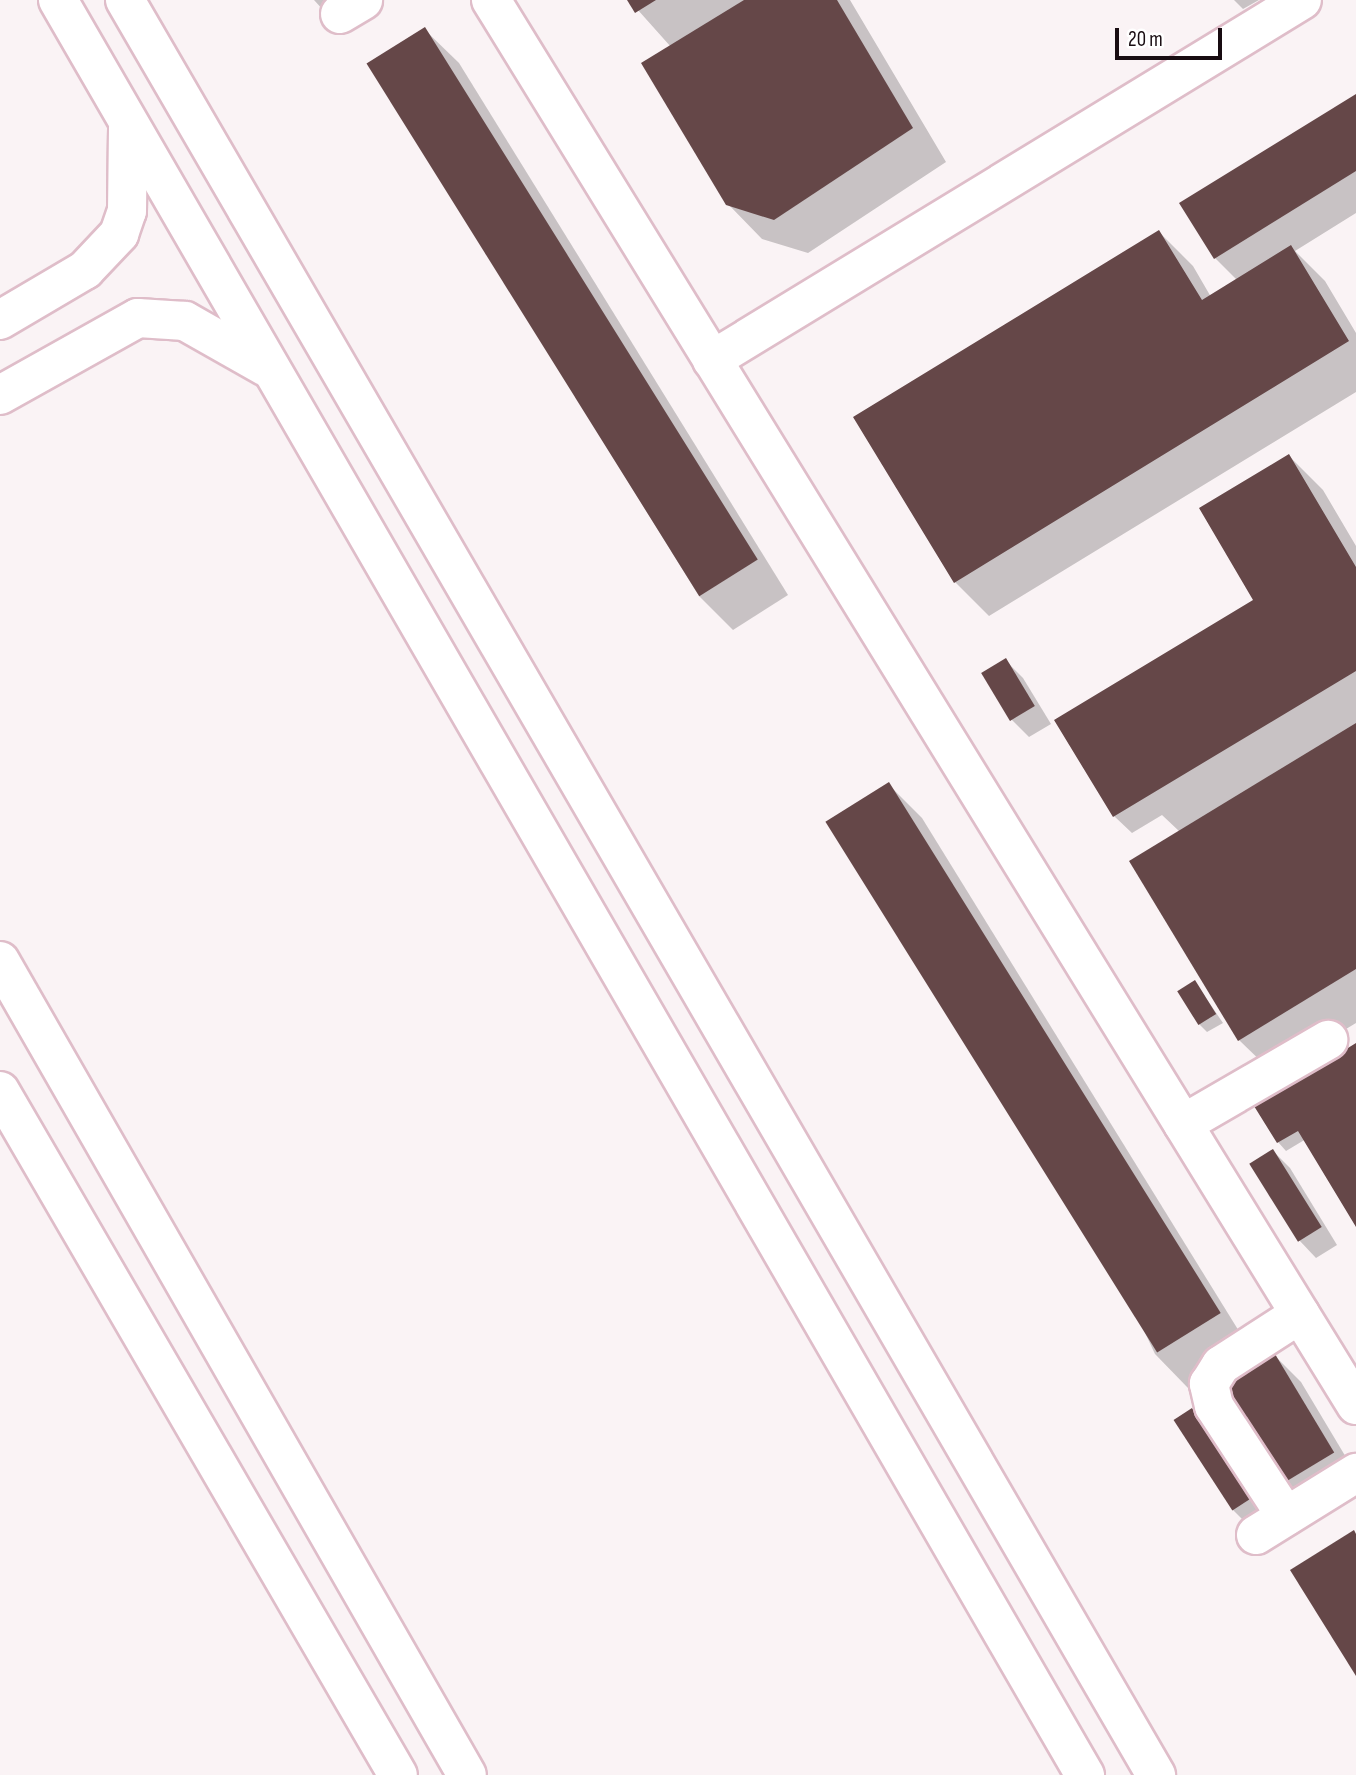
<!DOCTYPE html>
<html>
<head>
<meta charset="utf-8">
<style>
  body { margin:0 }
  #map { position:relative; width:1356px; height:1775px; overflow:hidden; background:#faf3f5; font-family:"Sofia Sans Condensed",sans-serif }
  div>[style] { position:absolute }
  .shadow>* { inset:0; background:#0003 }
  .building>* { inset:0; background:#654748; transform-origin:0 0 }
  .roads { filter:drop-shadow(2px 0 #dfbdc9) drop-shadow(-2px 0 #dfbdc9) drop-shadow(0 2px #dfbdc9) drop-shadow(0 -2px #dfbdc9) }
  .minor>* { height:38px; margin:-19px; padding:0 19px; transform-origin:19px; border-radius:19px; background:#fff }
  span { translate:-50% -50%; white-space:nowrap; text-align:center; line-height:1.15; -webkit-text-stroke:7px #fff; paint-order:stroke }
  .scale { position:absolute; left:1115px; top:28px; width:107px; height:32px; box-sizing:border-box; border:4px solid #180c11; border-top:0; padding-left:9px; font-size:21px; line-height:24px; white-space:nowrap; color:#180c11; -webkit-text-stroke:5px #fff; paint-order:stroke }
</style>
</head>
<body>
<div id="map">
  <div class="shadow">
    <i style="clip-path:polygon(314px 0,351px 0,334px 22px)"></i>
    <i style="clip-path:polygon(629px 0,850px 0,946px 162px,808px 253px,762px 239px,728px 204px,671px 47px)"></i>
    <i style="clip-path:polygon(1234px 0,1259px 0,1243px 9px)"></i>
    <i style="clip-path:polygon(425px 30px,459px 63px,788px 595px,733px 630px,699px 596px,369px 64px)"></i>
    <i style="clip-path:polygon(1356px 96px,1356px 213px,1295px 251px,1325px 281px,1356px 333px,1356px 392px,989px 616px,955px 582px,1159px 232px,1193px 266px,1211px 297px,1238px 281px,1215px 258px,1182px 204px)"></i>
    <i style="clip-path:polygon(1289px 456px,1323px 490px,1356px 546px,1356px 1023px,1273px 1073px,1239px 1040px,1180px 832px,1162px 815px,1132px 833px,1114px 816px,1256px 600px)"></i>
    <i style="clip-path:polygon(1005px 660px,1023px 678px,1051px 724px,1029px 737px,1012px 720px,983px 674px)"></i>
    <i style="clip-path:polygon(888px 784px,922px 818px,1250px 1349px,1188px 1388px,1155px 1354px)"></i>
    <i style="clip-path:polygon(1195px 982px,1223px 1023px,1207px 1032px,1199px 1024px)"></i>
    <i style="clip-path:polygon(1356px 1045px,1356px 1223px,1306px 1139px,1286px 1151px,1278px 1142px)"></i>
    <i style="clip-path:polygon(1273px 1151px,1290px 1168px,1337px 1245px,1316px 1258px,1299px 1240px)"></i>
    <i style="clip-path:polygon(1275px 1356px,1301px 1382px,1356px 1474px,1310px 1508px,1284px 1482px)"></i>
    <i style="clip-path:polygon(1192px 1410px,1209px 1427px,1267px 1516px,1250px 1527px,1233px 1510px)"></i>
  </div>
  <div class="building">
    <i style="clip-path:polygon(627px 0,656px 0,635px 13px)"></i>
    <i style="clip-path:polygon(744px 0,837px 0,913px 128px,774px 220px,726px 205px,641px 63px)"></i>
    <i style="left:425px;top:27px;width:628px;height:69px;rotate:58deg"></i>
    <i style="clip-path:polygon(1356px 94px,1356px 171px,1214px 259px,1179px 203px)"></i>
    <i style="clip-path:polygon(1159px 230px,1202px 300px,1291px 245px,1349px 341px,954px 583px,853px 417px)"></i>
    <i style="clip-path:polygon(1289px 454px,1356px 567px,1356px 671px,1113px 817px,1054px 720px,1253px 600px,1199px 508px)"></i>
    <i style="left:1006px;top:658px;width:56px;height:29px;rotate:59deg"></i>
    <i style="clip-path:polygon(1356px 723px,1356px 969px,1238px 1041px,1129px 861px)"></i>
    <i style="left:889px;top:782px;width:626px;height:75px;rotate:58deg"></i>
    <i style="left:1195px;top:980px;width:40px;height:21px;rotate:58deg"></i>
    <i style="clip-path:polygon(1356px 1043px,1356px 1227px,1298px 1131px,1277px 1143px,1254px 1106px)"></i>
    <i style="left:1273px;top:1149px;width:92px;height:28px;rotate:58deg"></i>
    <i style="left:1275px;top:1354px;width:115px;height:60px;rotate:59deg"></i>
    <i style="left:1192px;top:1408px;width:108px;height:22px;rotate:57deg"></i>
    <i style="clip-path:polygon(1354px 1530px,1356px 1534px,1356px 1676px,1290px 1570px)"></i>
  </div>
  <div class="roads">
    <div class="minor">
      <i style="left:58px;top:0;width:2051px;rotate:59.95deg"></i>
      <i style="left:125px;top:0;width:2053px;rotate:59.85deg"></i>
      <i style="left:491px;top:0;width:1650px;rotate:58.38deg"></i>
      <i style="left:340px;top:14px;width:27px;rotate:-31deg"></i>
      <i style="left:0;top:320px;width:99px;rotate:-30.5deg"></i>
      <i style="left:85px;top:270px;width:50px;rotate:-46.6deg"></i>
      <i style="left:119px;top:234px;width:24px;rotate:-71deg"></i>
      <i style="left:127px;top:211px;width:83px;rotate:-89.3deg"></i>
      <i style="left:712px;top:360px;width:691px;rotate:-31.39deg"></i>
      <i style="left:0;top:395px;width:158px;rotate:-29.2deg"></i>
      <i style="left:138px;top:318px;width:47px;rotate:3.7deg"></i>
      <i style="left:185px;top:321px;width:93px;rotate:29.6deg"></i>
      <i style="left:0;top:961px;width:938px;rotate:60.16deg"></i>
      <i style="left:0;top:1091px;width:791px;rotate:59.81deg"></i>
      <i style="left:1183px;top:1124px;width:168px;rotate:-30.1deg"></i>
      <i style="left:1286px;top:1516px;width:131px;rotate:-123.2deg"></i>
      <i style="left:1214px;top:1406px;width:23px;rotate:-103deg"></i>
      <i style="left:1209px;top:1384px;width:22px;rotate:-58deg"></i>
      <i style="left:1221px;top:1365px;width:94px;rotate:-32.8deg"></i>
      <i style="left:1256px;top:1535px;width:118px;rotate:-31.8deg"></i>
    </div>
  </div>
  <div class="scale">20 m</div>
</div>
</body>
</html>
